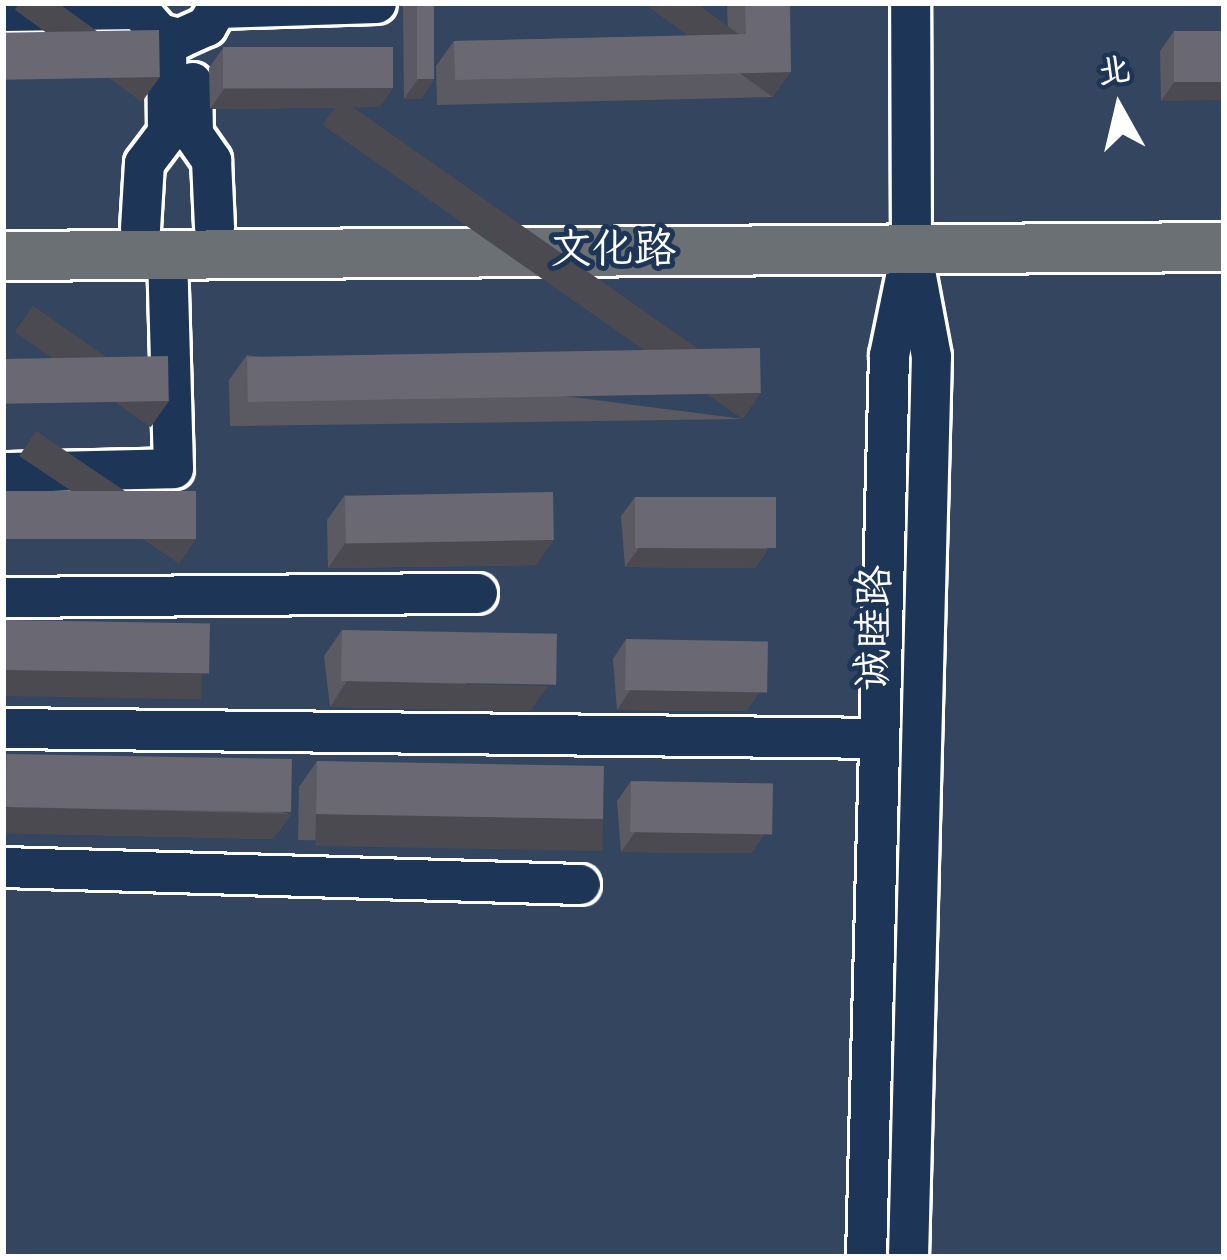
<!DOCTYPE html>
<html>
<head>
<meta charset="utf-8">
<style>
  body { margin:0 }
  #map { position:relative; width:1227px; height:1260px; overflow:hidden; background:#34455f; font-family:Mynerve,"LXGW WenKai TC",sans-serif }
  div>[style] { position:absolute }
  .roads { filter:drop-shadow(3px 0 #fff) drop-shadow(-3px 0 #fff) drop-shadow(0 3px #fff) drop-shadow(0 -3px #fff) }
  .minor>* { height:39px; margin:-19.5px; padding:0 19.5px; transform-origin:19.5px; border-radius:19.5px; background:#1d3557 }
  .major>* { height:48px; margin:-24px; padding:0 24px; transform-origin:24px; border-radius:24px; background:#6b7074 }
  .wall>* { inset:0; background:#5b5a63 }
  .shaded-wall>* { inset:0; background:#4a4a50; transform-origin:0 0 }
  .building>* { inset:0; background:#6a6973; transform-origin:0 0 }
  span { translate:-50% -50%; white-space:nowrap; text-align:center; line-height:1.15; -webkit-text-stroke:10px #1d3557; paint-order:stroke }
  .street-label { font-size:42px; color:#fff }
  .frame { position:absolute; inset:0; border:6px solid #fff; pointer-events:none }
  .north { position:absolute; left:1059px; top:48px; width:120px; height:120px; -webkit-text-stroke:9px #1d3557; paint-order:stroke; rotate:352deg; font-size:33px; font-weight:700; line-height:48px; text-align:center; color:#fff }
  .north::after { content:''; display:block; margin:auto; width:42px; height:54px; background:#fff; clip-path:polygon(50% 0,100% 100%,50% 72%,0 100%) }
</style>
</head>
<body>
<div id="map">
  <div class="roads">
    <div class="minor">
      <i style="left:3px;top:11px;width:135px;rotate:-0.8deg"></i>
      <i style="left:138px;top:9px;width:32px;rotate:49deg"></i>
      <i style="left:159px;top:33px;width:21px;rotate:14deg"></i>
      <i style="left:179px;top:38px;width:30px;rotate:-24deg"></i>
      <i style="left:206px;top:26px;width:21px;rotate:-59deg"></i>
      <i style="left:217px;top:8px;width:159px;rotate:-1.8deg"></i>
      <i style="left:192px;top:82px;width:52px;rotate:88.9deg"></i>
      <i style="left:193px;top:134px;width:32px;rotate:55deg"></i>
      <i style="left:211px;top:160px;width:67px;rotate:87.4deg"></i>
      <i style="left:140px;top:228px;width:65px;rotate:-86.5deg"></i>
      <i style="left:144px;top:163px;width:38px;rotate:-53deg"></i>
      <i style="left:167px;top:133px;width:97px;rotate:-90.6deg"></i>
      <i style="left:3px;top:472px;width:170px;rotate:-1.3deg"></i>
      <i style="left:173px;top:468px;width:214px;rotate:-91.6deg"></i>
      <i style="left:3px;top:597px;width:474px;rotate:-0.5deg"></i>
      <i style="left:3px;top:728px;width:876px;rotate:0.65deg"></i>
      <i style="left:3px;top:867px;width:577px;rotate:1.69deg"></i>
      <i style="left:866px;top:1257px;width:902px;rotate:-88.54deg"></i>
      <i style="left:889px;top:355px;width:85px;rotate:-78.4deg"></i>
      <i style="left:908px;top:1257px;width:901px;rotate:-88.54deg"></i>
      <i style="left:931px;top:356px;width:109px;rotate:-100.6deg"></i>
      <i style="left:911px;top:249px;width:246px;rotate:-90.2deg"></i>
    </div>
    <div class="major">
      <i style="left:3px;top:256px;width:1221px;rotate:-0.42deg"></i>
    </div>
  </div>
  <div class="wall">
    <i style="clip-path:polygon(403px 3px,434px 3px,434px 79px,421px 99px,404px 99px)"></i>
    <i style="clip-path:polygon(727px 3px,790px 3px,773px 97px,437px 105px,436px 66px,454px 41px,728px 35px)"></i>
    <i style="clip-path:polygon(1174px 31px,1224px 31px,1161px 101px,1160px 51px)"></i>
    <i style="clip-path:polygon(223px 48px,393px 88px,379px 107px,210px 109px,209px 68px)"></i>
    <i style="clip-path:polygon(247px 355px,743px 419px,230px 426px,229px 380px)"></i>
    <i style="clip-path:polygon(345px 495px,536px 565px,328px 568px,327px 520px)"></i>
    <i style="clip-path:polygon(635px 497px,768px 549px,755px 568px,625px 567px,621px 516px)"></i>
    <i style="clip-path:polygon(342px 630px,530px 711px,330px 707px,324px 656px)"></i>
    <i style="clip-path:polygon(626px 639px,760px 691px,746px 711px,617px 710px,613px 659px)"></i>
    <i style="clip-path:polygon(7px 754px,291px 814px,273px 839px,3px 833px,3px 759px)"></i>
    <i style="clip-path:polygon(317px 761px,603px 821px,585px 847px,298px 840px,299px 787px)"></i>
    <i style="clip-path:polygon(631px 781px,765px 833px,751px 853px,621px 852px,617px 801px)"></i>
  </div>
  <div class="shaded-wall">
    <i style="left:791px;top:72px;width:31px;height:336px;rotate:126deg"></i>
    <i style="left:160px;top:77px;width:31px;height:157px;rotate:126deg"></i>
    <i style="clip-path:polygon(418px 79px,434px 79px,421px 99px,404px 99px)"></i>
    <i style="clip-path:polygon(1224px 81px,1224px 100px,1161px 101px,1174px 82px)"></i>
    <i style="clip-path:polygon(393px 88px,379px 107px,210px 109px,224px 89px)"></i>
    <i style="left:761px;top:393px;width:32px;height:513px;rotate:125deg"></i>
    <i style="left:169px;top:401px;width:32px;height:166px;rotate:125deg"></i>
    <i style="left:196px;top:539px;width:30px;height:193px;rotate:124deg"></i>
    <i style="clip-path:polygon(554px 540px,536px 565px,328px 568px,346px 542px)"></i>
    <i style="clip-path:polygon(639px 548px,768px 549px,755px 568px,625px 567px)"></i>
    <i style="left:3px;top:670px;width:199px;height:26px;rotate:1deg"></i>
    <i style="clip-path:polygon(347px 681px,548px 686px,530px 711px,330px 707px)"></i>
    <i style="clip-path:polygon(630px 690px,760px 691px,746px 711px,617px 710px)"></i>
    <i style="clip-path:polygon(6px 807px,291px 814px,273px 839px,3px 833px,3px 811px)"></i>
    <i style="left:316px;top:814px;width:287px;height:32px;rotate:1deg"></i>
    <i style="clip-path:polygon(635px 832px,765px 833px,751px 853px,621px 852px)"></i>
  </div>
  <div class="building">
    <i style="left:417px;top:3px;width:17px;height:76px"></i>
    <i style="clip-path:polygon(745px 3px,790px 3px,791px 72px,455px 80px,454px 41px,746px 34px)"></i>
    <i style="left:159px;top:30px;width:47px;height:156px;rotate:89deg"></i>
    <i style="left:1174px;top:31px;width:50px;height:51px"></i>
    <i style="left:393px;top:47px;width:41px;height:170px;rotate:90deg"></i>
    <i style="left:760px;top:348px;width:45px;height:513px;rotate:89deg"></i>
    <i style="left:168px;top:356px;width:45px;height:165px;rotate:89deg"></i>
    <i style="left:196px;top:491px;width:48px;height:193px;rotate:90deg"></i>
    <i style="left:553px;top:492px;width:48px;height:208px;rotate:89deg"></i>
    <i style="left:635px;top:497px;width:141px;height:51px"></i>
    <i style="left:3px;top:620px;width:207px;height:50px;rotate:1deg"></i>
    <i style="left:342px;top:630px;width:215px;height:51px;rotate:1deg"></i>
    <i style="left:626px;top:639px;width:142px;height:51px;rotate:1deg"></i>
    <i style="left:7px;top:754px;width:285px;height:53px;rotate:1deg"></i>
    <i style="left:317px;top:761px;width:287px;height:53px;rotate:1deg"></i>
    <i style="left:631px;top:781px;width:142px;height:51px;rotate:1deg"></i>
  </div>
  <div class="street-label">
    <span style="left:613px;top:251px">文化路</span>
    <span style="left:876px;top:628px;rotate:-89deg">诚睦路</span>
  </div>
  <div class="frame"></div>
  <div class="north">北</div>
</div>
</body>
</html>
